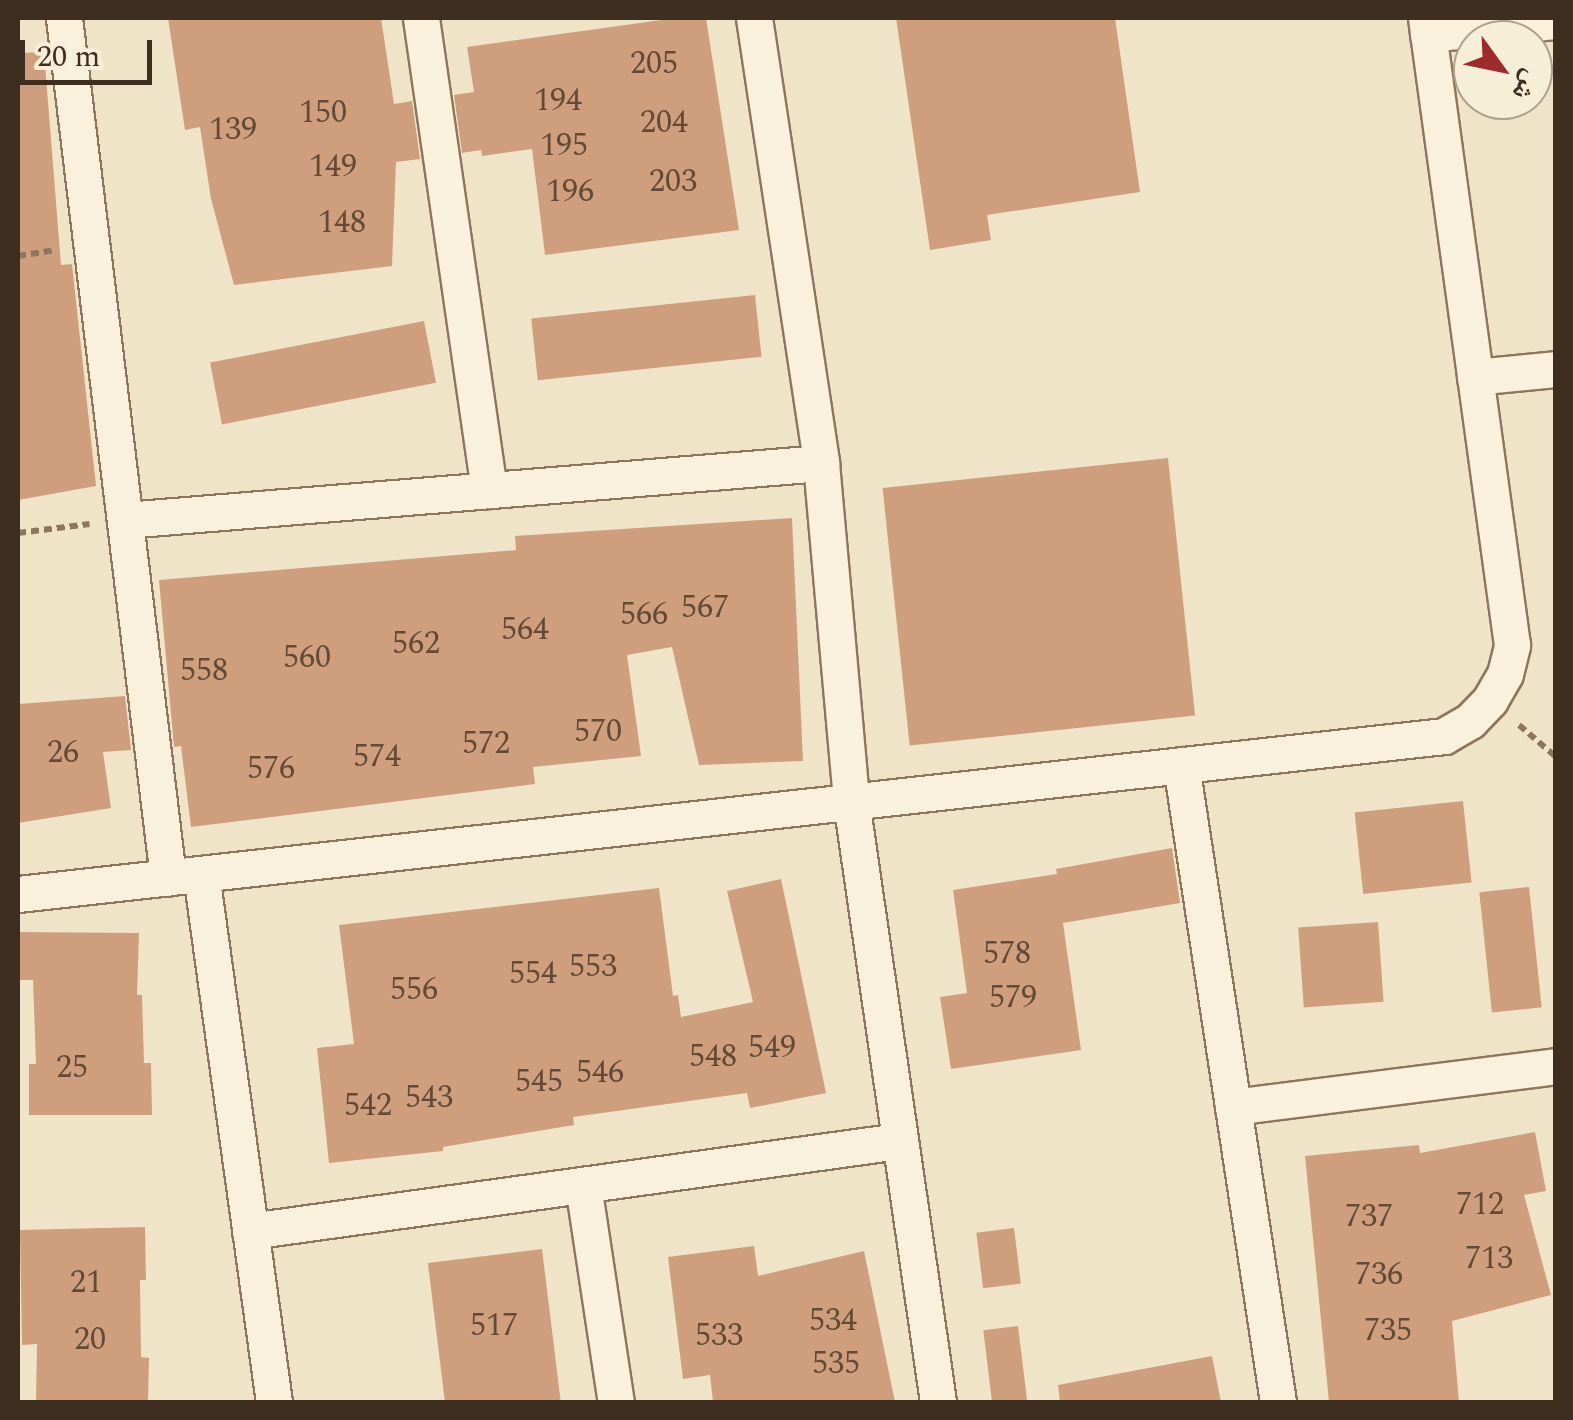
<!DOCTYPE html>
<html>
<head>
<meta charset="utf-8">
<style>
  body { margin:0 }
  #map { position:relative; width:1573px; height:1420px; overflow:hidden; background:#f0e4c8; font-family:Spectral,"Noto Naskh Arabic",serif }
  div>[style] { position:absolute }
  .building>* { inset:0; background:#cf9f7d; transform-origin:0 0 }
  .path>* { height:6px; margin-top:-3px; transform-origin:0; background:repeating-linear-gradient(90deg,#8d765c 0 8px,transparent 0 13px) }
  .roads { filter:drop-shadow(2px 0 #8d765c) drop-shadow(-2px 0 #8d765c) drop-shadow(0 2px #8d765c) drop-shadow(0 -2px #8d765c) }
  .street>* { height:35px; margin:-17.5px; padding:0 17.5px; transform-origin:17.5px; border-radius:17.5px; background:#faf1dc }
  span { translate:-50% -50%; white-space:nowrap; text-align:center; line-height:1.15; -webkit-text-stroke:8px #f7eed8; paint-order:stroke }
  .number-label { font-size:32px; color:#624a37 }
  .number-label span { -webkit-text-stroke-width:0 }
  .frame { position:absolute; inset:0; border:20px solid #3d2e20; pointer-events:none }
  .north { position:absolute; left:1453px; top:20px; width:100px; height:100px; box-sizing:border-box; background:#f7eed8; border:2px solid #ada18e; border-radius:50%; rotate:123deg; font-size:28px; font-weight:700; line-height:40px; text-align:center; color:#3d2e20 }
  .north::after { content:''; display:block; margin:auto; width:35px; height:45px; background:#9e2a2b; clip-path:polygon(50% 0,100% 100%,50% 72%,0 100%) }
  .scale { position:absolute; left:20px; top:40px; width:132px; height:45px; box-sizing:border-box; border:5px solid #3d2e20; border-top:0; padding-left:12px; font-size:30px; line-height:35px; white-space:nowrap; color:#3d2e20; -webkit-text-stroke:8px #f7eed8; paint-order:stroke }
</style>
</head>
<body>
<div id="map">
  <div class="building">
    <i style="clip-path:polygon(168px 18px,381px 18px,394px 104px,412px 101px,420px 159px,396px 162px,392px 266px,234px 285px,211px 199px,200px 127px,185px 130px)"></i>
    <i style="clip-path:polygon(676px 18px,706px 18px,739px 230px,545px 255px,532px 149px,482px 156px,481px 150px,462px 153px,454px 95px,474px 92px,467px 47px)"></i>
    <i style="clip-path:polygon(896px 18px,1115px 18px,1140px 192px,987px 215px,991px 240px,930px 250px)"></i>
    <i style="clip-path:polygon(44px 52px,61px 265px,72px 264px,96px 486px,18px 500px,18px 53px)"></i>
    <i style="left:755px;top:295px;width:62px;height:225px;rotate:84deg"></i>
    <i style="left:424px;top:321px;width:63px;height:218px;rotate:79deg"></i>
    <i style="left:1168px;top:458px;width:259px;height:287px;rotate:84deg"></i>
    <i style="clip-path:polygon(792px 518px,803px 761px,699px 765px,672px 647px,627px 655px,641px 756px,533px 767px,535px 784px,191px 827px,181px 746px,174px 747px,159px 580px,516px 550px,515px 536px)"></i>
    <i style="clip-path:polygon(125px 696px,131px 750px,103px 752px,111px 808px,18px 823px,18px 704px)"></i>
    <i style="left:1463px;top:801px;width:82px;height:109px;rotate:84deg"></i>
    <i style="clip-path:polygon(1172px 848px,1180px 903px,1063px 923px,1081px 1050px,951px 1069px,940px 997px,967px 993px,953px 890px,1057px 874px,1056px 869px)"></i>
    <i style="clip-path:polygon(781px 879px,826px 1093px,750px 1108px,747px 1093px,573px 1117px,574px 1125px,443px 1147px,443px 1151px,329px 1163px,317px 1048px,354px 1044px,339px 925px,659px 888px,673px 996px,678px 995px,681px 1017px,753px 1002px,727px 891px)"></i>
    <i style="left:1529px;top:887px;width:121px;height:50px;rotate:84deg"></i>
    <i style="left:1378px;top:922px;width:80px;height:80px;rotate:86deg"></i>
    <i style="clip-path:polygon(18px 932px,139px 933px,137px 995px,142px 995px,144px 1063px,151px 1063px,152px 1115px,29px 1115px,29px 1064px,36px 1064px,33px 980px,18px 980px)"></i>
    <i style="clip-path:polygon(1535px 1132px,1546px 1191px,1524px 1195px,1551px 1295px,1452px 1321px,1459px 1402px,1329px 1402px,1305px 1156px,1419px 1145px,1420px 1153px)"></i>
    <i style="clip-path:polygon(145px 1227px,146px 1280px,140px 1280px,141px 1357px,149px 1358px,148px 1402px,36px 1402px,37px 1344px,22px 1345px,20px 1230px)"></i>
    <i style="left:1014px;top:1228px;width:56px;height:38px;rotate:83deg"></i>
    <i style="clip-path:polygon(754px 1246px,758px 1276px,864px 1251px,895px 1402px,713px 1402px,710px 1375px,683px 1379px,668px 1257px)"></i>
    <i style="left:542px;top:1249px;width:154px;height:115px;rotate:83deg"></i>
    <i style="left:1018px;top:1326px;width:77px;height:35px;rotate:83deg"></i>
    <i style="clip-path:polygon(1212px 1356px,1221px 1402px,1060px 1402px,1058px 1385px)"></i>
  </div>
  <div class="path">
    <i style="left:18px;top:256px;width:38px;rotate:-9deg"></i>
    <i style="left:18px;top:533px;width:72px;rotate:-7.2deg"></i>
    <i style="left:1519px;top:725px;width:49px;rotate:40.9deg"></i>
  </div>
  <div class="roads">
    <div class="street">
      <i style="left:64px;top:18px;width:866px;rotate:83.1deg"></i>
      <i style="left:421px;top:18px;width:477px;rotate:81.8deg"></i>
      <i style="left:754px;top:18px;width:450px;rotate:81.4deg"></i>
      <i style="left:821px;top:463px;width:339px;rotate:84.9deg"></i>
      <i style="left:851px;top:801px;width:607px;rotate:81.76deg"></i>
      <i style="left:1428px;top:34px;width:129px;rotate:-5.8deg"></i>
      <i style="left:1475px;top:377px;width:81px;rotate:-5.6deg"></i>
      <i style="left:125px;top:520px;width:698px;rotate:-4.68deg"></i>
      <i style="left:1181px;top:765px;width:644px;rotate:81.34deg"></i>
      <i style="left:201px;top:874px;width:533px;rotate:82.13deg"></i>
      <i style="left:18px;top:894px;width:1435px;rotate:-6.32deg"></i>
      <i style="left:1444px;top:736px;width:30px;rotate:-30deg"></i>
      <i style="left:1470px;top:721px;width:29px;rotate:-46deg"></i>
      <i style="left:1490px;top:700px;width:30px;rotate:-60deg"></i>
      <i style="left:1505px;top:674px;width:30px;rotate:-76deg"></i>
      <i style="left:1512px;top:645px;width:633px;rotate:-97.81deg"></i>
      <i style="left:1233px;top:1107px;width:326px;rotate:-7.2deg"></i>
      <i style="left:583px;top:1185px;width:219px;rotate:81.4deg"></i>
      <i style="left:250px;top:1231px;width:655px;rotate:-7.9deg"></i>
    </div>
  </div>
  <div class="number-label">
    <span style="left:654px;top:64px">205</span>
    <span style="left:558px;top:101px">194</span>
    <span style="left:323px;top:113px">150</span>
    <span style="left:664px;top:123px">204</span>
    <span style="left:233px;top:130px">139</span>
    <span style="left:564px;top:146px">195</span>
    <span style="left:333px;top:167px">149</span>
    <span style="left:673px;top:182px">203</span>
    <span style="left:570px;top:192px">196</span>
    <span style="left:342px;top:223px">148</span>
    <span style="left:705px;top:608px">567</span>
    <span style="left:644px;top:615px">566</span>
    <span style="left:525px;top:630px">564</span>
    <span style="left:416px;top:644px">562</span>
    <span style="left:307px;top:658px">560</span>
    <span style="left:204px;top:671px">558</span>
    <span style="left:598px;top:732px">570</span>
    <span style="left:486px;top:744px">572</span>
    <span style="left:63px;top:753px">26</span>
    <span style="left:377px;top:757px">574</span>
    <span style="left:271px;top:769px">576</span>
    <span style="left:1007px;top:954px">578</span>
    <span style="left:593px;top:967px">553</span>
    <span style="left:533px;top:974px">554</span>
    <span style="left:414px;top:990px">556</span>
    <span style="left:1013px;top:998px">579</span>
    <span style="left:772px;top:1048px">549</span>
    <span style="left:713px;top:1057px">548</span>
    <span style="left:72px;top:1068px">25</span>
    <span style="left:600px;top:1073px">546</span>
    <span style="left:539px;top:1082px">545</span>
    <span style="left:429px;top:1098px">543</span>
    <span style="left:368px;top:1106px">542</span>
    <span style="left:1480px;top:1205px">712</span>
    <span style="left:1369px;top:1217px">737</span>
    <span style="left:1489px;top:1259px">713</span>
    <span style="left:1379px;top:1275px">736</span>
    <span style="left:86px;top:1283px">21</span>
    <span style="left:833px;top:1321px">534</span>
    <span style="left:494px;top:1326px">517</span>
    <span style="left:1388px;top:1331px">735</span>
    <span style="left:719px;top:1336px">533</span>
    <span style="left:90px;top:1340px">20</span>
    <span style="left:836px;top:1364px">535</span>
  </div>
  <div class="frame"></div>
  <div class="north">ش</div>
  <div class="scale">20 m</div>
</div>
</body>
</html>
